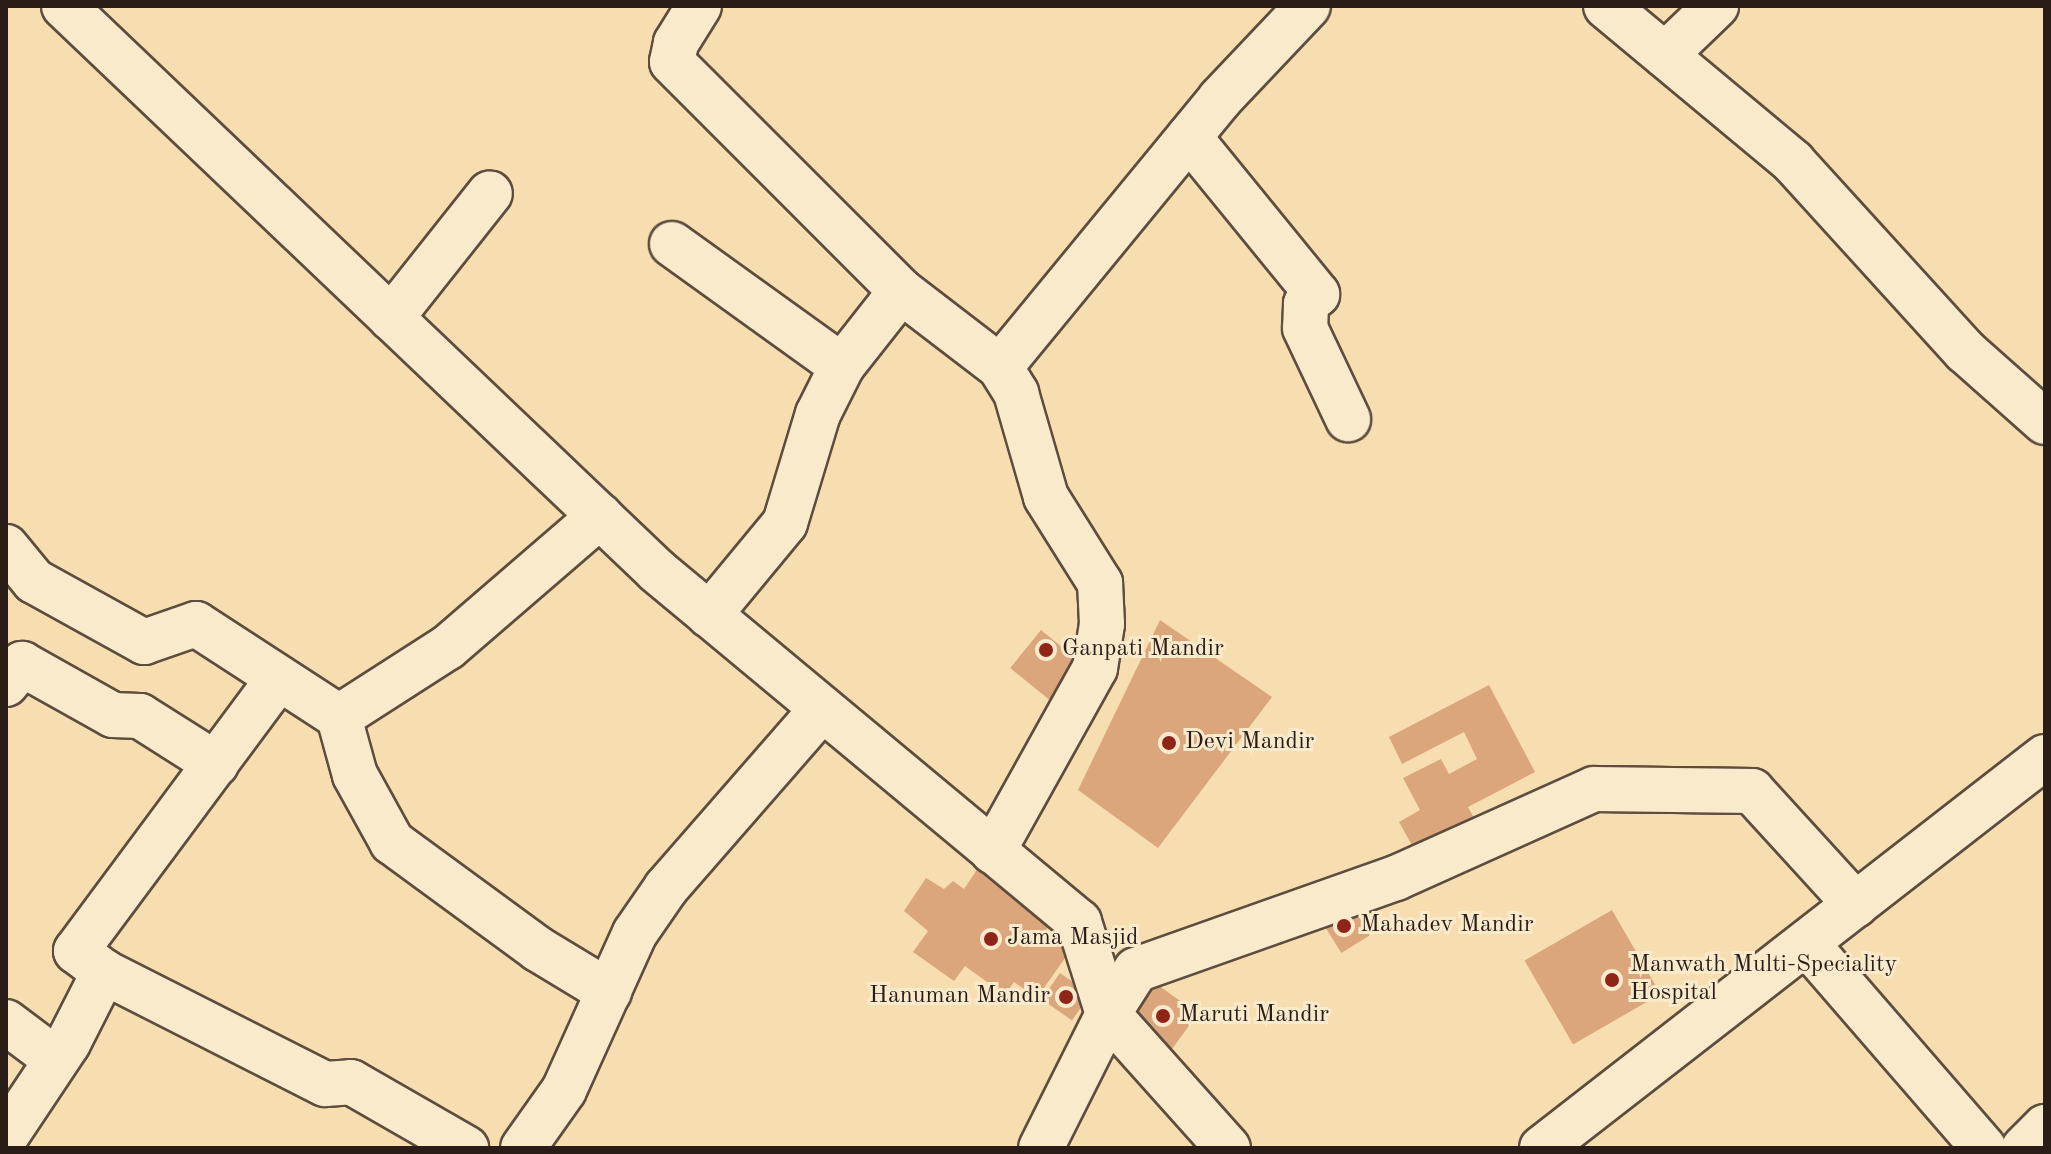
<!DOCTYPE html>
<html>
<head>
<meta charset="utf-8">
<style>
  body { margin:0 }
  #map { position:relative; width:2051px; height:1154px; overflow:hidden; background:#f7deb0; font-family:"Old Standard TT",serif }
  div>[style] { position:absolute }
  .building>* { inset:0; background:#dca67c; transform-origin:0 0 }
  .roads { filter:drop-shadow(2px 0 #5d4d3e) drop-shadow(-2px 0 #5d4d3e) drop-shadow(0 2px #5d4d3e) drop-shadow(0 -2px #5d4d3e) }
  .minor>* { height:44px; margin:-22px; padding:0 22px; transform-origin:22px; border-radius:22px; background:#faeacc }
  .dots>* { width:22px; height:22px; translate:-50% -50%; box-sizing:border-box; border:4px solid #faeacc; border-radius:50% }
  span { translate:-50% -50%; white-space:nowrap; text-align:center; line-height:1.15; -webkit-text-stroke:6px #faeacc; paint-order:stroke }
  .poi-label { font-size:24px; color:#2a1d18 }
  .left { translate:0 -50%; text-align:left }
  .right { translate:-100% -50%; text-align:right }
  .frame { position:absolute; inset:0; border:8px solid #2a1d18; pointer-events:none }
</style>
</head>
<body>
<div id="map">
  <div class="building">
    <i style="clip-path:polygon(1160px 620px,1272px 697px,1158px 848px,1078px 790px)"></i>
    <i style="left:1041px;top:630px;width:63px;height:49px;rotate:39deg"></i>
    <i style="clip-path:polygon(1489px 685px,1535px 772px,1468px 807px,1474px 818px,1414px 849px,1399px 822px,1420px 810px,1403px 778px,1441px 759px,1449px 774px,1477px 759px,1464px 732px,1402px 764px,1389px 737px)"></i>
    <i style="clip-path:polygon(978px 868px,1053px 921px,1046px 930px,1072px 948px,1037px 998px,1014px 982px,1005px 995px,965px 966px,954px 981px,913px 952px,928px 931px,904px 911px,926px 878px,944px 889px,953px 881px,964px 889px)"></i>
    <i style="left:1349px;top:901px;width:40px;height:34px;rotate:58deg"></i>
    <i style="left:1612px;top:910px;width:97px;height:101px;rotate:60deg"></i>
    <i style="left:1060px;top:973px;width:37px;height:32px;rotate:35deg"></i>
    <i style="left:1154px;top:982px;width:54px;height:44px;rotate:36deg"></i>
  </div>
  <div class="roads">
    <div class="minor">
      <i style="left:64px;top:6px;width:819px;rotate:43.61deg"></i>
      <i style="left:657px;top:571px;width:549px;rotate:39.75deg"></i>
      <i style="left:1079px;top:922px;width:96px;rotate:72.5deg"></i>
      <i style="left:1108px;top:1014px;width:180px;rotate:48.2deg"></i>
      <i style="left:699px;top:6px;width:44px;rotate:121.9deg"></i>
      <i style="left:676px;top:43px;width:19px;rotate:102deg"></i>
      <i style="left:672px;top:62px;width:324px;rotate:45deg"></i>
      <i style="left:901px;top:291px;width:125px;rotate:37.5deg"></i>
      <i style="left:1000px;top:367px;width:31px;rotate:58deg"></i>
      <i style="left:1016px;top:393px;width:108px;rotate:73.9deg"></i>
      <i style="left:1046px;top:497px;width:102px;rotate:57.9deg"></i>
      <i style="left:1100px;top:583px;width:41px;rotate:87.2deg"></i>
      <i style="left:1102px;top:624px;width:45px;rotate:99deg"></i>
      <i style="left:1095px;top:668px;width:210px;rotate:119.1deg"></i>
      <i style="left:1606px;top:6px;width:244px;rotate:39.8deg"></i>
      <i style="left:1793px;top:162px;width:256px;rotate:47.7deg"></i>
      <i style="left:1965px;top:351px;width:107px;rotate:41.6deg"></i>
      <i style="left:1665px;top:55px;width:71px;rotate:-43.9deg"></i>
      <i style="left:1189px;top:137px;width:203px;rotate:50.8deg"></i>
      <i style="left:1317px;top:294px;width:15px;rotate:138deg"></i>
      <i style="left:1306px;top:304px;width:24px;rotate:92deg"></i>
      <i style="left:1305px;top:328px;width:101px;rotate:64.7deg"></i>
      <i style="left:672px;top:244px;width:209px;rotate:35.7deg"></i>
      <i style="left:391px;top:318px;width:159px;rotate:-51.6deg"></i>
      <i style="left:1000px;top:367px;width:347px;rotate:-50.6deg"></i>
      <i style="left:1220px;top:99px;width:128px;rotate:-46.6deg"></i>
      <i style="left:600px;top:516px;width:201px;rotate:139.2deg"></i>
      <i style="left:448px;top:647px;width:130px;rotate:147.3deg"></i>
      <i style="left:339px;top:717px;width:60px;rotate:74.6deg"></i>
      <i style="left:355px;top:775px;width:77px;rotate:61.1deg"></i>
      <i style="left:392px;top:842px;width:181px;rotate:36.2deg"></i>
      <i style="left:538px;top:949px;width:83px;rotate:31.2deg"></i>
      <i style="left:6px;top:547px;width:44px;rotate:50.5deg"></i>
      <i style="left:34px;top:581px;width:126px;rotate:29deg"></i>
      <i style="left:144px;top:642px;width:55px;rotate:-19.1deg"></i>
      <i style="left:196px;top:624px;width:171px;rotate:33deg"></i>
      <i style="left:709px;top:615px;width:119px;rotate:-50.4deg"></i>
      <i style="left:785px;top:523px;width:114px;rotate:-73.2deg"></i>
      <i style="left:818px;top:414px;width:54px;rotate:-63.4deg"></i>
      <i style="left:842px;top:366px;width:95px;rotate:-51.8deg"></i>
      <i style="left:6px;top:684px;width:26px;rotate:-51deg"></i>
      <i style="left:22px;top:664px;width:104px;rotate:29.3deg"></i>
      <i style="left:113px;top:715px;width:27px;rotate:2deg"></i>
      <i style="left:140px;top:716px;width:90px;rotate:32.3deg"></i>
      <i style="left:1807px;top:944px;width:270px;rotate:49.1deg"></i>
      <i style="left:104px;top:972px;width:35px;rotate:-143deg"></i>
      <i style="left:76px;top:951px;width:340px;rotate:-53.4deg"></i>
      <i style="left:6px;top:1022px;width:60px;rotate:36.9deg"></i>
      <i style="left:6px;top:1136px;width:112px;rotate:-56.3deg"></i>
      <i style="left:68px;top:1043px;width:80px;rotate:-63.1deg"></i>
      <i style="left:104px;top:972px;width:248px;rotate:26.9deg"></i>
      <i style="left:325px;top:1084px;width:26px;rotate:-4deg"></i>
      <i style="left:351px;top:1082px;width:133px;rotate:29.9deg"></i>
      <i style="left:523px;top:1148px;width:71px;rotate:-54.7deg"></i>
      <i style="left:564px;top:1090px;width:172px;rotate:-65.7deg"></i>
      <i style="left:635px;top:933px;width:55px;rotate:-55.4deg"></i>
      <i style="left:666px;top:888px;width:237px;rotate:-48.9deg"></i>
      <i style="left:1041px;top:1148px;width:150px;rotate:-63.4deg"></i>
      <i style="left:1108px;top:1014px;width:52px;rotate:-57.5deg"></i>
      <i style="left:1136px;top:970px;width:276px;rotate:-19.5deg"></i>
      <i style="left:1396px;top:878px;width:217px;rotate:-24.2deg"></i>
      <i style="left:1594px;top:789px;width:158px;rotate:0.7deg"></i>
      <i style="left:1752px;top:791px;width:154px;rotate:47.6deg"></i>
      <i style="left:1542px;top:1148px;width:637px;rotate:-37.86deg"></i>
      <i style="left:2024px;top:1148px;width:30px;rotate:-45deg"></i>
    </div>
  </div>
  <div class="dots">
    <i style="left:1046px;top:650px;background:#8f2418"></i>
    <i style="left:1169px;top:743px;background:#8f2418"></i>
    <i style="left:1344px;top:926px;background:#8f2418"></i>
    <i style="left:991px;top:939px;background:#8f2418"></i>
    <i style="left:1612px;top:980px;background:#8f2418"></i>
    <i style="left:1066px;top:997px;background:#8f2418"></i>
    <i style="left:1163px;top:1016px;background:#8f2418"></i>
  </div>
  <div class="poi-label">
    <span class="left" style="left:1062px;top:650px">Ganpati Mandir</span>
    <span class="left" style="left:1185px;top:743px">Devi Mandir</span>
    <span class="left" style="left:1360px;top:926px">Mahadev Mandir</span>
    <span class="left" style="left:1007px;top:939px">Jama Masjid</span>
    <span class="left" style="left:1630px;top:980px">Manwath Multi-Speciality<br>Hospital</span>
    <span class="right" style="left:1050px;top:997px">Hanuman Mandir</span>
    <span class="left" style="left:1179px;top:1016px">Maruti Mandir</span>
  </div>
  <div class="frame"></div>
</div>
</body>
</html>
